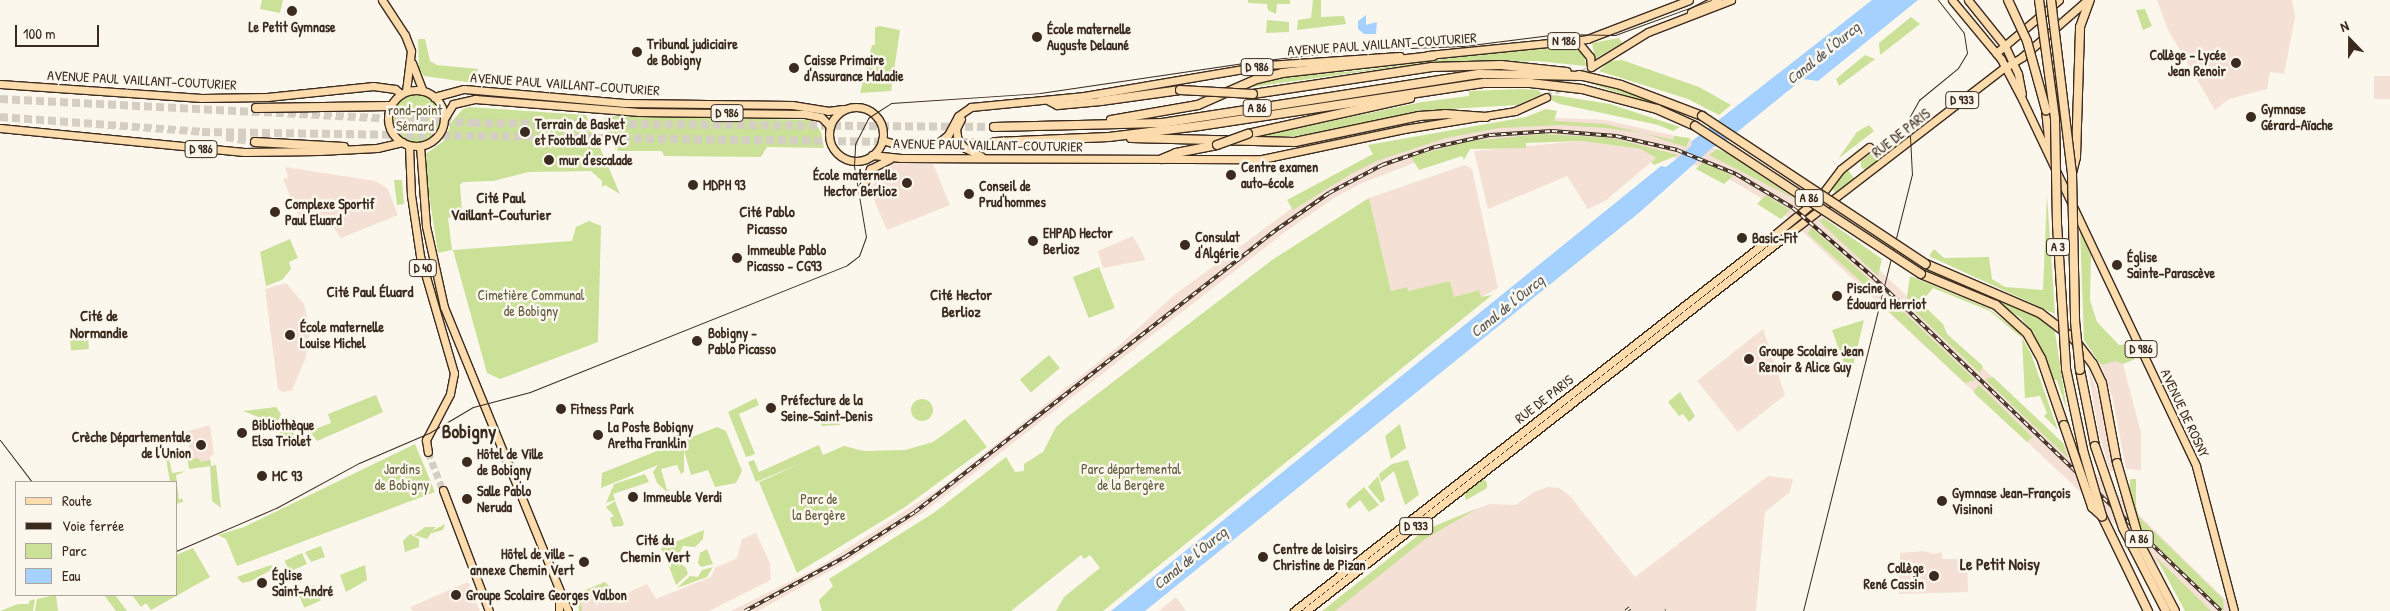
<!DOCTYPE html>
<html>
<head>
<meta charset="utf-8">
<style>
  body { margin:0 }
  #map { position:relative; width:2390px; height:611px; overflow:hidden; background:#fbf7ec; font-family:"Patrick Hand",sans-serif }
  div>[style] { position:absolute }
  .built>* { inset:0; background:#f4e0d4; transform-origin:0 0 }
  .green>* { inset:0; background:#cae197; transform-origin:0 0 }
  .round { border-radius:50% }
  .water>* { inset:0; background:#a4d1ff }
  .major-tunnel>* { height:7px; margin-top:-3.5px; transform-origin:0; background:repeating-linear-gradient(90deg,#d5cec3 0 7px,transparent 0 10.5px) }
  .highway-tunnel>* { height:8px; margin-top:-4px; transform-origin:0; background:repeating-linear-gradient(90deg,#d5cec3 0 8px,transparent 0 12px) }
  .roads { filter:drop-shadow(1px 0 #3b2a1e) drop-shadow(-1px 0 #3b2a1e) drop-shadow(0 1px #3b2a1e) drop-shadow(0 -1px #3b2a1e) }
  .major>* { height:7px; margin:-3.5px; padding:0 3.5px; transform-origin:3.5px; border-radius:3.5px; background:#fcdcac }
  .major>.ring { margin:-3.5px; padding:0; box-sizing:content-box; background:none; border:7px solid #fcdcac; border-radius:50% }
  .highway>* { height:8px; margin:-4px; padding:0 4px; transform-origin:4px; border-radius:4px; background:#fcdcac }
  .tram>* { height:1px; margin:-0.5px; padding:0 0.5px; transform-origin:0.5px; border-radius:0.5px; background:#3b2a1e }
  .rail>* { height:4px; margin-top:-2px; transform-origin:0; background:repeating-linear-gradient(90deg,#fbf7ec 0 5.5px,#3b2a1e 0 11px); box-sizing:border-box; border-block:1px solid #3b2a1e }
  .bridges { filter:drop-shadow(1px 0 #3b2a1e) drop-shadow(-1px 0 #3b2a1e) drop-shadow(0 1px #3b2a1e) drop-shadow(0 -1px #3b2a1e) }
  .highway-bridge>* { height:8px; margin:-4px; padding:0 4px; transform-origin:4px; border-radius:4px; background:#fcdcac }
  .dots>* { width:14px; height:14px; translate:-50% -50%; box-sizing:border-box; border:2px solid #fbf7ec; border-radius:50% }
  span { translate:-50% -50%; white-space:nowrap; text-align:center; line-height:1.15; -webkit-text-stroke:5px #fbf7ec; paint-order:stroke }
  .shield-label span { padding:1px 4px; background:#fbf7ec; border:1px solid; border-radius:4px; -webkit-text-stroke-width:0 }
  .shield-label { font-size:12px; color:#3b2a1e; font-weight:700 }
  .poi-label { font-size:14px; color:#3b2a1e; font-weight:700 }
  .left { translate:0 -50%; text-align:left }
  .right { translate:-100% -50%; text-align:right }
  .street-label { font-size:14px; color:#3b2a1e }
  .park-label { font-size:14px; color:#5f583c }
  .water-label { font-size:15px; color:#555456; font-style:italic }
  .neighbourhood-label { font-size:15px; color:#3b2a1e; font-weight:700 }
  .quarter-label { font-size:16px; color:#3b2a1e; font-weight:700 }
  .district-label { font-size:19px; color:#3b2a1e; font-weight:700 }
  .legend { position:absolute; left:15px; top:481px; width:162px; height:115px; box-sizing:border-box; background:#fbf7ec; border:1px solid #aea59a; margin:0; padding:6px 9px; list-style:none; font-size:15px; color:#3b2a1e }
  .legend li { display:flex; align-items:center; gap:10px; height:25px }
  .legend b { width:25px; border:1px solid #aea59a }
  .north { position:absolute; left:2325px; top:15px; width:50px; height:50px; -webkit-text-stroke:4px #fbf7ec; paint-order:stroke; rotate:338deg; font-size:14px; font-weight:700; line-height:20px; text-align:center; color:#3b2a1e }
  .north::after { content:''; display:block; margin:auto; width:18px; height:22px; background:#3b2a1e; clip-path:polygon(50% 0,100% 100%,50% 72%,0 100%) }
  .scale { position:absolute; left:15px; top:25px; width:84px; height:22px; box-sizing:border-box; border:2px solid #3b2a1e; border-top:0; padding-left:6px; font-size:15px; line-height:18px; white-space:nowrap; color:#3b2a1e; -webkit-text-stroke:4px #fbf7ec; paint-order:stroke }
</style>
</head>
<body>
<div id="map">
  <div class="built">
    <i style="clip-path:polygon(2157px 0,2292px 0,2295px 17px,2284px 74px,2270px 72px,2267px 89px,2229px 99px,2215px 110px,2168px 30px)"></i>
    <i style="left:2390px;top:76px;width:23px;height:16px;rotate:90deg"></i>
    <i style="clip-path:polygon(1555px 118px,1605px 120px,1689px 139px,1727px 153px,1824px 218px,2136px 512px,2237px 611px,2208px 611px,1775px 206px,1722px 175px,1653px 150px,1573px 138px,1466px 148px,1432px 156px,1362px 183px,1334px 198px,1285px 232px,924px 512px,846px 562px,758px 611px,731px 611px,819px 567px,946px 484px,1121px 344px,1173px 296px,1322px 186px,1398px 149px,1513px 120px)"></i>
    <i style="clip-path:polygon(1582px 141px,1641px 149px,1656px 158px,1605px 201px,1588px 209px,1567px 176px,1488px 209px,1474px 151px)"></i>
    <i style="clip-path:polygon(891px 163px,933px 164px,950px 205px,887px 230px,873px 198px,869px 197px,879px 168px)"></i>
    <i style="clip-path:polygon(1465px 165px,1472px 169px,1498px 288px,1481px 297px,1479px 290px,1454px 297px,1450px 281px,1408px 291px,1406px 287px,1391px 291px,1369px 198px)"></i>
    <i style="clip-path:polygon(285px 167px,375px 181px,387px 188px,398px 215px,341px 238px,331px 224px,321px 218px,301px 222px,283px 179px,288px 178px)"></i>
    <i style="clip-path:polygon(1133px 236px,1146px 260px,1103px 268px,1098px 251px)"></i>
    <i style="clip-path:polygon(286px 283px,304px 304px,310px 330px,306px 357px,292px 390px,283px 392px,278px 389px,265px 289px)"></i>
    <i style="clip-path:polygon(1763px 329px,1785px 395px,1738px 432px,1697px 381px)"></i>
    <i style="clip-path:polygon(2116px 360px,2123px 364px,2141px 433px,2141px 470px,2126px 469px,2113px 399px,2101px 365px)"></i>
    <i style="clip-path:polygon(2087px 364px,2102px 405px,2114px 471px,2110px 471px,2099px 434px)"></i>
    <i style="clip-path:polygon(210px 425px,214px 455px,210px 456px,211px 466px,195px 468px,185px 432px)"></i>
    <i style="clip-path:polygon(1768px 476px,1793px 479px,1790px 492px,1765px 512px,1756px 611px,1322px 611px,1425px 530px,1489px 504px,1516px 505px,1534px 492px,1547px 487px,1559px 488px,1569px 495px,1635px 577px)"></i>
    <i style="clip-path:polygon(756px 533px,770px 563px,771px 580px,709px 611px,579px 611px,576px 594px,605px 582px,618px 597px,647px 584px,656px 599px,711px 577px,715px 568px,737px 558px,742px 539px)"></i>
    <i style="clip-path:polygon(1924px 551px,1934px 554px,1942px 552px,1942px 559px,1967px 559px,1968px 592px,1899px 594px,1900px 553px)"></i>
    <i style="clip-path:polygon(468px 582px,480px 611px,413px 611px,410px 607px)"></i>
    <i style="clip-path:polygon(1176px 597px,1186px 611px,1159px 611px)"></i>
  </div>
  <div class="green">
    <i style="clip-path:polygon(262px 0,283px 0,280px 13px,260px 9px)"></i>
    <i style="clip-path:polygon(1248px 0,1290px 0,1290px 4px,1277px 4px,1276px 14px,1268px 10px,1267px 4px,1248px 3px)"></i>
    <i style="clip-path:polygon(1313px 0,1321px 0,1321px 17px,1344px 16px,1346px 24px,1297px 30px,1298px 20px,1311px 18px)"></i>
    <i style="clip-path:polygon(2145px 9px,2152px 26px,2143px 30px,2136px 10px)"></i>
    <i style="clip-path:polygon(1911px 17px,1920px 24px,1880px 55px,1879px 43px)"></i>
    <i style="clip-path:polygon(1267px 20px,1289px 22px,1289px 32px,1266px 33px)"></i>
    <i style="clip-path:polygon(879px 26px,900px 30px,891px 91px,860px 93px,872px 45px,875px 45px,875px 28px)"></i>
    <i style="clip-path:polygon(1619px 38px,1622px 43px,1595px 59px,1592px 43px)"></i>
    <i style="clip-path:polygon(418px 39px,425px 39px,430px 61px,437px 65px,478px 69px,474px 83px,424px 76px,419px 68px)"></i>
    <i style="clip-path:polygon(1563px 43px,1576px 44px,1583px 51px,1586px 66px,1537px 61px,1424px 63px,1245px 88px,1279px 77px,1356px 71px)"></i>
    <i style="clip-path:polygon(1865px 55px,1875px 59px,1839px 86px,1836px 79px)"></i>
    <i style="clip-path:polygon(1622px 60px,1699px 87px,1731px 105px,1719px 115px,1688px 99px,1599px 71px,1610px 61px)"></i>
    <i style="clip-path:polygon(1586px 82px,1636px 94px,1683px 112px,1681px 114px)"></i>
    <i style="clip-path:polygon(1521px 89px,1538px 90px,1542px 94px,1518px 105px,1431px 110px,1313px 135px,1251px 138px,1422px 102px,1469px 96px,1469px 91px)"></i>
    <i class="round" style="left:392px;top:94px;width:48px;height:48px"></i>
    <i style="clip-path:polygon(1554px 95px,1610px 104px,1680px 127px,1673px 131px,1658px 125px,1560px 104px,1551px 100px)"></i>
    <i style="clip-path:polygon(469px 107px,586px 115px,620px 194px,605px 185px,602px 187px,602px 181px,591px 171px,529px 172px,493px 181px,463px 182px,460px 185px,462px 212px,448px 218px,452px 250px,438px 253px,423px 156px,445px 140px,452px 121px,463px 109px)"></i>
    <i style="clip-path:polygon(1546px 109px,1557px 111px,1554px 121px,1604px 124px,1673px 140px,1674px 136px,1690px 138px,1686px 147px,1643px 133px,1606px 128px,1561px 125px,1499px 128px,1446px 138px,1379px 160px,1351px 174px,1293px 210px,1287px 200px,1373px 154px,1368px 145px,1526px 117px)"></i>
    <i style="clip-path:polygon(608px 116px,813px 120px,821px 132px,824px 148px,767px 147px,761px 157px,664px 156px,662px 151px,616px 151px,603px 120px)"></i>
    <i style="clip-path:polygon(1869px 125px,1874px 131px,1838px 159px,1857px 132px)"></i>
    <i style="clip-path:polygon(1902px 129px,1904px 140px,1865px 170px,1861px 167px,1861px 161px)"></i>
    <i style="clip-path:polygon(1544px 134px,1612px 138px,1678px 155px,1654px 165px,1651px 162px,1656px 158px,1641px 149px,1582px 141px,1526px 143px,1526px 148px,1470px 149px,1464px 160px,1462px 156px,1419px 170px,1411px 157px,1469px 141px)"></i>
    <i style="clip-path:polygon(1717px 149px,1727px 153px,1797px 200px,1709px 155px)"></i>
    <i style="clip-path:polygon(1703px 162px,1733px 176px,1724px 184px,1696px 169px)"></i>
    <i style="clip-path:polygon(1848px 170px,1854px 178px,1837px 193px,1828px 187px)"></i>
    <i style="clip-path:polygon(394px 180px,402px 180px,404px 204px,397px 205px)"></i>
    <i style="clip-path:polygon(1766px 195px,1790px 210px,1781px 219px,1757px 204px)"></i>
    <i style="clip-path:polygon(2047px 195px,2055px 314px,1929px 256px,1934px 249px,1944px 258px,1989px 257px,1992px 279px,2005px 287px,2043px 290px)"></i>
    <i style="clip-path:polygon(1369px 198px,1391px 291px,1407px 287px,1408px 291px,1450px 281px,1454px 297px,1479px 290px,1481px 297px,1492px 295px,1103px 611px,1056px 611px,1064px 597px,1100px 568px,1090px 555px,1084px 559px,1081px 555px,1011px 611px,822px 611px,819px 600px,833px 586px,829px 579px,935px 512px,1006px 457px,1015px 472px,1024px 471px,1024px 464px,1043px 452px,1056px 427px,1066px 418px,1272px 260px)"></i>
    <i style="clip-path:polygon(1824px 218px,1882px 259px,1878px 276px,1819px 221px)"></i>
    <i style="clip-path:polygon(589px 221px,601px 226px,598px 342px,500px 379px,487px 373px,453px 250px,572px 241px,576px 227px)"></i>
    <i style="left:1812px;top:228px;width:83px;height:7px;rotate:42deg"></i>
    <i style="clip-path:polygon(2080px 229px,2091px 256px,2090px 300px,2097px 322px,2119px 345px,2132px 344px,2135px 359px,2123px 364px,2116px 361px,2101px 365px,2084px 340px)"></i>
    <i style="clip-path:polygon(290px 239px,298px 258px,289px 262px,291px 269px,282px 280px,266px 286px,260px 252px)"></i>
    <i style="left:1099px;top:267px;width:44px;height:28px;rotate:69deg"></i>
    <i style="clip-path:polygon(1925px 267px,2028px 311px,2054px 326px,2067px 411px,2057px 380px,2053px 380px,2034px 336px,2021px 318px,1976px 292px,1922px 270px)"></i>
    <i style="clip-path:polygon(1910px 276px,1988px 308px,2019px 332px,2031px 354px,2058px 430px,2044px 416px,2047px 413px,2040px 396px,2025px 398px,2022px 338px,1990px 311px,1933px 288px,1921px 303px,1943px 324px,1947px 334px,1983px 366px,1980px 373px,1909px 306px,1907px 296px)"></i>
    <i style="clip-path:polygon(1890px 299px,1975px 380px,1965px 383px,1886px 309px)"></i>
    <i style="clip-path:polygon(1864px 320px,1852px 370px,1846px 369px,1832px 330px)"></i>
    <i style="left:88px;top:338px;width:11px;height:18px;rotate:85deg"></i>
    <i style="left:1049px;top:355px;width:17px;height:38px;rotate:50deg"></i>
    <i style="clip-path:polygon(1993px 377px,2063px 443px,2068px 458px,1985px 379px)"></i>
    <i style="clip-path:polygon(1979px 385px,2032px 437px,2027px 442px,1975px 394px,1974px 391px)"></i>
    <i style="clip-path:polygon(1680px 392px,1695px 416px,1689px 422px,1683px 414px,1679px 416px,1668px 402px)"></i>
    <i style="clip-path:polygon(376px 395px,383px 412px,372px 417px,317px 441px,308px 429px,310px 423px,313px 430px,331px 423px,328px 414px)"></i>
    <i style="clip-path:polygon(756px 398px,759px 405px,739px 414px,755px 454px,746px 457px,728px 412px)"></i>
    <i class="round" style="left:911px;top:399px;width:22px;height:22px"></i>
    <i style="clip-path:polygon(276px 407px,281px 414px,278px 421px,272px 422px,243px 411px)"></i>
    <i style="clip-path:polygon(841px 414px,845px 416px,838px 421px,840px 425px,822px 426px,820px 422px)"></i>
    <i style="clip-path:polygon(965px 419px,987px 447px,905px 507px,797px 573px,759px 482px,804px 462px,756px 482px,748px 462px,754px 460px,759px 472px,819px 445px,823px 455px,844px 446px,864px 451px,905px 450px,933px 442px)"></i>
    <i style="clip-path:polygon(286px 420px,294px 434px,287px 443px,277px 438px)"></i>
    <i style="clip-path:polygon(1400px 424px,1406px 448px,1391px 459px,1385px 436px)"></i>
    <i style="clip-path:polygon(717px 427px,726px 431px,742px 471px,736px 483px,715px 487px,708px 470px,691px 475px,684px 450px,684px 472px,681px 474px,677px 465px,661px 469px,667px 490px,674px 489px,666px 491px,657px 483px,653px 472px,658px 465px,601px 488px,602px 473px)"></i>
    <i style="clip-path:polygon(415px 444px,435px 492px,237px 566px,226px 539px,218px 535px,244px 527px)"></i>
    <i style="clip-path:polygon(190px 449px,193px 459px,198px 458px,201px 462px,210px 460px,211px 466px,216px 465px,221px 508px,212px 501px,210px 466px,189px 469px,187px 455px,174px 456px,173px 453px)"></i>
    <i style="clip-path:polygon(166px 458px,169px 458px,172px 473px,186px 471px,176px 475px,179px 500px,182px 498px,183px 502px,176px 504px,176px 482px,170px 482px)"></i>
    <i style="clip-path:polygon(1408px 460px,1419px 495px,1405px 505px,1394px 471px,1381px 482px,1379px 474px,1392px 464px)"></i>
    <i style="clip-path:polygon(645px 474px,649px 482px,613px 494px,615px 500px,606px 503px,614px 484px)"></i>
    <i style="clip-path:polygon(1378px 476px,1385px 500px,1381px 503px,1368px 487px)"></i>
    <i style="clip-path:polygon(1483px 478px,1487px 483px,1487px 488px,1466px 500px,1464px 493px)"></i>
    <i style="clip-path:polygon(2130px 479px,2136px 479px,2136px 506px,2139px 517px,2223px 599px,2224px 611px,2138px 528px,2129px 501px)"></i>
    <i style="clip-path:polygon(1364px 487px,1379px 505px,1369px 512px,1360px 500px,1349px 509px,1346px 504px,1350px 499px)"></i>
    <i style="clip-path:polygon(615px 501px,624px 524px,622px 526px,613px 527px,610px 518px,614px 516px,606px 507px)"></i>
    <i style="clip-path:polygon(1478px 508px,1425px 539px,1335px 611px,1322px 611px,1425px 530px)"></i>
    <i style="clip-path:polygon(445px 524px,443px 530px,432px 533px,437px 552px,432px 532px,427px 539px,414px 535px,425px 527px,436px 527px,432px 531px)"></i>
    <i style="clip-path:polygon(704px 530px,703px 539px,695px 547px,683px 546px,677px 558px,666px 561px,661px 548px)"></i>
    <i style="clip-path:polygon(410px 534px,419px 539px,419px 547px,405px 552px,403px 541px)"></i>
    <i style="clip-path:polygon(321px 546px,325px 557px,311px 562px,305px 552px)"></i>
    <i style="clip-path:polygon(193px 548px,210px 577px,151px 610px,146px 603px,141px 607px,132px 595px,176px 595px,176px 555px)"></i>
    <i style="clip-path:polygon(707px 549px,713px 564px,701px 567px,698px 563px,700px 553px)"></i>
    <i style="left:302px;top:553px;width:12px;height:19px;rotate:66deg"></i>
    <i style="clip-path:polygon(2156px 557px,2211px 611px,2185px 611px)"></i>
    <i style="clip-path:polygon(678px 561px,686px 568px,688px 574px,676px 585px,668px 564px)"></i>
    <i style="clip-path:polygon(271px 565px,273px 569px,251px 581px,242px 583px,237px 577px)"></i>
    <i style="clip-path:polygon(365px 565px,367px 580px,346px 592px,340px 575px)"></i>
    <i style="clip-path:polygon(713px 567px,707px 577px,677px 588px,690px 576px,698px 577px,702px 570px)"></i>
    <i style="clip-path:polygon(605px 582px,610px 587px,595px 587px,585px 596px,586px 602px,581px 603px,582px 611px,579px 611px,576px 594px)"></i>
    <i style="left:314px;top:585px;width:17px;height:18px;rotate:66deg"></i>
    <i style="clip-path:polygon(56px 595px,58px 611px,35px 611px,37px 599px)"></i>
    <i style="clip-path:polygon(104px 595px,115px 595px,127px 611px,116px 611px)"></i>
    <i style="clip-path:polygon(35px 599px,33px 611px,0 611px,18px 604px,29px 604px,29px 601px)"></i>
  </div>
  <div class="water">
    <i style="clip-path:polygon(1872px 0,1918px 0,1818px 81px,1803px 79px,1721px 145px,1713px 147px,1640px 212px,1145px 611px,1111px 611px,1661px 166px,1666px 167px,1680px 156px,1691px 146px,1692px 141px)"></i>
    <i style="clip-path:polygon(1366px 15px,1366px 25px,1377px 22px,1376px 34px,1364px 34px,1358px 29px,1358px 21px)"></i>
  </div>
  <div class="major-tunnel">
    <i style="left:1546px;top:97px;width:54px;rotate:-33.7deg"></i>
    <i style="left:428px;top:452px;width:41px;rotate:68.5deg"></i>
  </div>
  <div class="highway-tunnel">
    <i style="left:0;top:99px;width:474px;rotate:2.9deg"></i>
    <i style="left:473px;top:123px;width:521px;rotate:0.44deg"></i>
    <i style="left:0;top:117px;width:203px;rotate:4.2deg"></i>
    <i style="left:202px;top:132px;width:688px;rotate:0.83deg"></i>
    <i style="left:226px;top:137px;width:29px;rotate:10deg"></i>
    <i style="left:936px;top:142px;width:59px"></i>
  </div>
  <div class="roads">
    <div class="major">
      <i style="left:382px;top:0;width:42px;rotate:56.7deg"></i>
      <i style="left:405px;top:35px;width:17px;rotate:69deg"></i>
      <i style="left:411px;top:51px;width:40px;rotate:97.1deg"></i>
      <i style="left:1952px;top:0;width:77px;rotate:50.3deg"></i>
      <i style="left:2001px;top:59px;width:45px;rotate:62.3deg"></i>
      <i style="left:2022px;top:99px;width:406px;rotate:64.6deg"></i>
      <i style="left:2196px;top:466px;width:150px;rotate:75.3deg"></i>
      <i style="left:1968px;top:0;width:59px;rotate:51.2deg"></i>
      <i style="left:2005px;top:46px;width:31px;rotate:65deg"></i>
      <i style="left:2018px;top:74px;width:20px;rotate:79deg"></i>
      <i style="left:1577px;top:41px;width:21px;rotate:51deg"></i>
      <i style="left:1590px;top:57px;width:10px;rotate:84deg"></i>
      <i style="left:1591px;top:67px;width:67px;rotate:-31.6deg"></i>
      <i style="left:1648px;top:32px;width:89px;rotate:-21.1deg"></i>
      <i style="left:1996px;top:53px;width:82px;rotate:-40.1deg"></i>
      <i style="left:1428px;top:55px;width:160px;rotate:-5.7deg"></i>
      <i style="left:1587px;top:39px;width:109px;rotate:-20.9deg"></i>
      <i style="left:412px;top:63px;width:30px;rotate:69deg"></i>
      <i style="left:0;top:84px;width:202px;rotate:4deg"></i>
      <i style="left:202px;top:98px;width:65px;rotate:-0.9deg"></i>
      <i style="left:267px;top:97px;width:107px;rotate:-5.9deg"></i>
      <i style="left:373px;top:86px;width:22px;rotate:8deg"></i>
      <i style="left:395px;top:89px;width:8px;rotate:40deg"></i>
      <i class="ring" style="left:388px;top:90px;width:49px;height:49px"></i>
      <i style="left:434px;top:97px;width:31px;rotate:-15deg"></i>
      <i style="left:464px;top:89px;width:161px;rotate:5deg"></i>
      <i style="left:624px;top:103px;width:168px;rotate:0.7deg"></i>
      <i style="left:792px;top:105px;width:36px;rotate:9deg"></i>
      <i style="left:828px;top:111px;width:15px;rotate:-8deg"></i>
      <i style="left:1049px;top:101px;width:9px;rotate:27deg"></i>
      <i style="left:1057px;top:105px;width:44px;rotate:-5.2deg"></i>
      <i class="ring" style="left:829px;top:107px;width:47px;height:47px"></i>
      <i style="left:444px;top:119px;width:17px;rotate:-59deg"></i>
      <i style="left:453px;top:104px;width:23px;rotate:-13deg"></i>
      <i style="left:475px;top:99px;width:165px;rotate:4.5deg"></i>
      <i style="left:639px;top:112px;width:166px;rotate:0.7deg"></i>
      <i style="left:805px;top:114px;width:16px;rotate:11deg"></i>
      <i style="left:821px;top:117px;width:13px;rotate:45deg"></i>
      <i style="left:961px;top:119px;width:11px;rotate:117deg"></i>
      <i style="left:956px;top:129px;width:12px;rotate:81deg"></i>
      <i style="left:958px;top:141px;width:10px;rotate:45deg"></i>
      <i style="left:965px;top:148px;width:18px;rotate:27deg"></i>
      <i style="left:0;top:128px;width:245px;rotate:5.6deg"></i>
      <i style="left:244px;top:152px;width:75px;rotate:-0.8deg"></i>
      <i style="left:319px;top:151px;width:58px;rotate:-3deg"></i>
      <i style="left:377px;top:148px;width:26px;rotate:-13deg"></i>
      <i style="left:882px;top:140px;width:17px;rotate:17deg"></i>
      <i style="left:898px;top:145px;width:40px;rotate:-2.9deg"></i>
      <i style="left:938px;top:143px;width:13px;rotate:-39deg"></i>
      <i style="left:948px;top:135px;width:21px;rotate:-62deg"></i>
      <i style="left:958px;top:116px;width:16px;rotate:-35deg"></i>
      <i style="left:971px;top:107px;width:114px;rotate:-5.6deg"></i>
      <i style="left:1084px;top:96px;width:187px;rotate:-9.6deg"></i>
      <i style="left:1268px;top:65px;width:132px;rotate:-3.9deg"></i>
      <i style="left:409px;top:146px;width:49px;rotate:87.7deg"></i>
      <i style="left:411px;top:195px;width:62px;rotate:81.6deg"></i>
      <i style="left:420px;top:256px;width:122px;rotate:73.8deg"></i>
      <i style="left:454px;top:373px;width:21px;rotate:101deg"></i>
      <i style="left:450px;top:394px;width:52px;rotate:117.6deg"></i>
      <i style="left:426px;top:440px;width:12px;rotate:81deg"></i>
      <i style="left:420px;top:146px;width:80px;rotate:85.7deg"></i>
      <i style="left:426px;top:226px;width:83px;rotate:77.5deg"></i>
      <i style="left:444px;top:307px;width:328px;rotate:67.8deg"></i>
      <i style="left:872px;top:155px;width:29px;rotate:6deg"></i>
      <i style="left:901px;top:158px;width:361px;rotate:0.2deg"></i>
      <i style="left:1262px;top:159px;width:145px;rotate:-11.9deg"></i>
      <i style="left:1404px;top:129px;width:112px;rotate:-9.2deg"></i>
      <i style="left:1515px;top:111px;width:34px;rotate:-24deg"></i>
      <i style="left:862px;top:189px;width:22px;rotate:-68deg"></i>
      <i style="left:870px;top:169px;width:22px;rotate:-27deg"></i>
      <i style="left:443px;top:490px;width:129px;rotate:69.2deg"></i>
      <i style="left:559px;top:611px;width:15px;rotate:-90deg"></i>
      <i style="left:1294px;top:611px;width:596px;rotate:-38.04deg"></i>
      <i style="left:1763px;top:244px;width:72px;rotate:-39.4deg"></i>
      <i style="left:1819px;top:198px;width:36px;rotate:-53deg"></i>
      <i style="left:1841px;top:169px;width:36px;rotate:-38deg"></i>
      <i style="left:1306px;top:611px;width:617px;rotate:-38.02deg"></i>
      <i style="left:1792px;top:231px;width:267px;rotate:-37.6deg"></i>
      <i style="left:2004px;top:68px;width:21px;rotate:-31deg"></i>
      <i style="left:2022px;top:57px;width:86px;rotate:-41.2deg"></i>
    </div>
    <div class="highway">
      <i style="left:1692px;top:13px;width:29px;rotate:-27deg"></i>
      <i style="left:1579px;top:75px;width:43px;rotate:13.4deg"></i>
      <i style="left:1621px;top:85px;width:87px;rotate:20.9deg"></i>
      <i style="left:1253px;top:94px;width:181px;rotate:-8.6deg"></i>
      <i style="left:1432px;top:67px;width:69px;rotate:-1.7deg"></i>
      <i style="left:1501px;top:65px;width:66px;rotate:6.1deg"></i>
      <i style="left:1101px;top:101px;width:80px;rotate:-7.9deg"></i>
      <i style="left:256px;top:108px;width:134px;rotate:-0.9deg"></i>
      <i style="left:2046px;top:110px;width:28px;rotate:84deg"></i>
      <i style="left:2049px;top:138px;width:16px;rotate:68deg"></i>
      <i style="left:1111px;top:120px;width:88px;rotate:-9.8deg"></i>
      <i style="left:1198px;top:105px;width:64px;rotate:-23.8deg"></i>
      <i style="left:1257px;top:79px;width:26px;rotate:-13deg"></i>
      <i style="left:1282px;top:73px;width:152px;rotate:-6.4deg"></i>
      <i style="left:994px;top:127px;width:168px;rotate:-1.4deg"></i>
      <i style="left:1162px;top:123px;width:322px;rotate:-8.8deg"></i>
      <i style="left:1480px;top:74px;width:103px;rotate:1.1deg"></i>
      <i style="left:1248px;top:134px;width:166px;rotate:-12.5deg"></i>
      <i style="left:1131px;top:138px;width:164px;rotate:1.4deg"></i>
      <i style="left:1295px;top:142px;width:127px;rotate:-11.8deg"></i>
      <i style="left:1419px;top:116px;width:26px;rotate:-4deg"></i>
      <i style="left:1445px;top:114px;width:41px;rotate:4.2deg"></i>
      <i style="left:255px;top:142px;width:89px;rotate:3.2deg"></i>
      <i style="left:995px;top:142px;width:114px;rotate:-2.5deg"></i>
      <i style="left:1109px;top:137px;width:91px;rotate:-7deg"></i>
      <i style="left:1199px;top:126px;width:289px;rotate:-8.6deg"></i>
      <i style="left:1485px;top:83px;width:45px"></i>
      <i style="left:1530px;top:83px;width:52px;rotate:6.6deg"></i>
      <i style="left:1582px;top:89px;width:78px;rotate:14.9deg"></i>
      <i style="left:1657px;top:109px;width:42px;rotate:24.1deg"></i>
      <i style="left:1162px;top:159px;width:15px;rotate:-23deg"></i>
      <i style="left:1176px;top:153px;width:42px;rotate:-11deg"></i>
      <i style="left:2072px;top:173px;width:16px;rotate:-76deg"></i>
      <i style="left:2076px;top:157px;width:130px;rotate:-88.2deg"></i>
      <i style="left:2080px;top:27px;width:29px;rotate:-70deg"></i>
      <i style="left:1926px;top:264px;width:124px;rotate:23.3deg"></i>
      <i style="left:2040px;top:313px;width:43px;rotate:37.4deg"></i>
      <i style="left:2074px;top:339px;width:31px;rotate:53deg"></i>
      <i style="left:2093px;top:364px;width:21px;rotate:65deg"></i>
      <i style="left:2102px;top:383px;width:81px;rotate:79.4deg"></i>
      <i style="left:1921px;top:274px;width:81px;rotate:22.5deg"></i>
      <i style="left:1996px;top:305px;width:42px;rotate:42.1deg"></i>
      <i style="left:2027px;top:333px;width:29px;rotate:61deg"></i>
      <i style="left:2041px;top:358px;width:71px;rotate:71.1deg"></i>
      <i style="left:2080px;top:370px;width:77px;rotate:78.8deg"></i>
      <i style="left:2102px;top:516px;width:106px;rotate:64.2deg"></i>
    </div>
  </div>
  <div class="tram">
    <i style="left:0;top:440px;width:53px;rotate:52.7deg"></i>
    <i style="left:176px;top:551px;width:109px;rotate:-23.3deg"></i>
    <i style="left:276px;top:508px;width:94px;rotate:-28.5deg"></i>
    <i style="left:359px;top:463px;width:76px;rotate:-23.2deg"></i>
    <i style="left:429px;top:433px;width:51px;rotate:-30.6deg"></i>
    <i style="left:473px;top:407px;width:59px;rotate:-14.7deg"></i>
    <i style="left:530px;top:392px;width:341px;rotate:-21.8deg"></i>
    <i style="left:847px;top:265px;width:15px;rotate:-37deg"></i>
    <i style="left:859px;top:256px;width:20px;rotate:-70deg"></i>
    <i style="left:866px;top:237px;width:72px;rotate:-99.6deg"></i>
    <i style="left:854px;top:166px;width:22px;rotate:-87deg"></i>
    <i style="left:855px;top:144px;width:29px;rotate:-63deg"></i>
    <i style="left:868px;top:118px;width:27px;rotate:-33deg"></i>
    <i style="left:891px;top:103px;width:149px;rotate:-3.8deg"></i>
    <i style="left:1040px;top:93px;width:211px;rotate:-8.4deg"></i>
    <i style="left:1249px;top:62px;width:107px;rotate:-6.5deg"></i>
    <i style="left:1355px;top:50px;width:108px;rotate:-2.1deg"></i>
    <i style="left:1463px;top:46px;width:96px;rotate:-7.2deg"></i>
    <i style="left:1558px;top:34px;width:57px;rotate:1deg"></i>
    <i style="left:1615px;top:35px;width:102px;rotate:-20deg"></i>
    <i style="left:1803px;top:611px;width:449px;rotate:-76deg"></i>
    <i style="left:1912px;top:175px;width:57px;rotate:-93deg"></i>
    <i style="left:1909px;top:118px;width:21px;rotate:-61deg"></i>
    <i style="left:1919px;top:100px;width:50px;rotate:-39.4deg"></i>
    <i style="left:1958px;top:68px;width:17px;rotate:-59deg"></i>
    <i style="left:1967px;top:53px;width:20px;rotate:-99deg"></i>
    <i style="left:1964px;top:33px;width:42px;rotate:-128.2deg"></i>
  </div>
  <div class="rail">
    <i style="left:745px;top:611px;width:114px;rotate:-28.4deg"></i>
    <i style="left:845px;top:557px;width:83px;rotate:-32.7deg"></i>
    <i style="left:915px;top:512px;width:462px;rotate:-38deg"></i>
    <i style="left:1279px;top:228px;width:61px;rotate:-35deg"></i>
    <i style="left:1329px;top:193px;width:60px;rotate:-27.8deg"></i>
    <i style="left:1382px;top:165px;width:56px;rotate:-18.8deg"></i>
    <i style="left:1435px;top:147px;width:56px;rotate:-12.3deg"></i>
    <i style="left:1490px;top:135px;width:62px;rotate:-3.7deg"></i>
    <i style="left:1552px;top:131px;width:64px;rotate:4.5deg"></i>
    <i style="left:1616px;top:136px;width:63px;rotate:12.9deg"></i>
    <i style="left:1677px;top:150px;width:64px;rotate:22.1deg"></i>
    <i style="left:1736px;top:174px;width:66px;rotate:30.8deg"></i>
    <i style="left:1793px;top:208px;width:106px;rotate:40.8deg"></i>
    <i style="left:1873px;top:277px;width:482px;rotate:43.8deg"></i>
    <i style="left:1626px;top:611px;width:5px;rotate:-37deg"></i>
    <i style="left:1666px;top:611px;width:1px;rotate:-45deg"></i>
  </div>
  <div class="bridges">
    <div class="highway-bridge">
      <i style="left:2008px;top:0;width:45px;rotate:65.1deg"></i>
      <i style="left:2027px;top:41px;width:72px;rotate:74.6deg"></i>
      <i style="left:2039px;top:0;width:120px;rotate:82.3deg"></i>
      <i style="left:2055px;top:119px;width:105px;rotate:88.9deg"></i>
      <i style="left:2057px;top:224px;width:145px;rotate:86.4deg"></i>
      <i style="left:2066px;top:369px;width:83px;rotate:78.1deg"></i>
      <i style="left:2083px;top:450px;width:69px;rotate:73.9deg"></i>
      <i style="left:2051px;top:0;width:174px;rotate:83.1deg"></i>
      <i style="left:2072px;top:173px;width:148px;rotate:88.8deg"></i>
      <i style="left:2075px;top:321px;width:49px;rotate:84.2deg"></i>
      <i style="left:1180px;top:90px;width:73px;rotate:3.1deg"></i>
      <i style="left:1702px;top:116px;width:268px;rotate:33.5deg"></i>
      <i style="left:1695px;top:126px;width:270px;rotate:33.2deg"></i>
      <i style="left:1217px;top:145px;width:33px;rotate:-20deg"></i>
      <i style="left:2064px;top:425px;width:87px;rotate:71.1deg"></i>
      <i style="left:2092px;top:507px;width:13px;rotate:42deg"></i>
      <i style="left:2095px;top:446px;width:87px;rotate:71.1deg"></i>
      <i style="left:2123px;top:528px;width:93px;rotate:62.6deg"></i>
      <i style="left:2117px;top:463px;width:86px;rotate:73.9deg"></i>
      <i style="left:2141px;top:546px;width:73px;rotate:62.4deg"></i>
    </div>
  </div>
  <div class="dots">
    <i style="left:292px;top:11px;background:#3b2a1e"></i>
    <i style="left:1037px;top:37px;background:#3b2a1e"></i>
    <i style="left:637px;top:52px;background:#3b2a1e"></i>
    <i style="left:2236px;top:63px;background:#3b2a1e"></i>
    <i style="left:794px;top:68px;background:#3b2a1e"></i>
    <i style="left:2251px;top:117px;background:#3b2a1e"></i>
    <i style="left:525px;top:132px;background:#3b2a1e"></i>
    <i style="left:549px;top:160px;background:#3b2a1e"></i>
    <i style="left:1231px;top:175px;background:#3b2a1e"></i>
    <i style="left:907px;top:183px;background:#3b2a1e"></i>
    <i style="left:693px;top:185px;background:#3b2a1e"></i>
    <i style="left:969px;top:194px;background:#3b2a1e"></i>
    <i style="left:275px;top:212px;background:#3b2a1e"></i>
    <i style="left:1742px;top:238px;background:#3b2a1e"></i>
    <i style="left:1033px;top:241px;background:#3b2a1e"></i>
    <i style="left:1185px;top:245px;background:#3b2a1e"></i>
    <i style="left:737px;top:258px;background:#3b2a1e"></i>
    <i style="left:2117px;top:265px;background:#3b2a1e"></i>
    <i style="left:1837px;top:296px;background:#3b2a1e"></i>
    <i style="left:290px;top:335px;background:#3b2a1e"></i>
    <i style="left:697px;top:341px;background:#3b2a1e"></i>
    <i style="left:1749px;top:359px;background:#3b2a1e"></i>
    <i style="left:771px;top:408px;background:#3b2a1e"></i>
    <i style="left:561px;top:409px;background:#3b2a1e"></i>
    <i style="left:242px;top:433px;background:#3b2a1e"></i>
    <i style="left:598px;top:435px;background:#3b2a1e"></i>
    <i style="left:201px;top:445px;background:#3b2a1e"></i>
    <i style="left:467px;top:462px;background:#3b2a1e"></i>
    <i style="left:262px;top:476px;background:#3b2a1e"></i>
    <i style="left:633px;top:497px;background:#3b2a1e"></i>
    <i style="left:467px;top:499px;background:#3b2a1e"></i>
    <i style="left:1942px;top:501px;background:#3b2a1e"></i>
    <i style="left:1263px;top:557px;background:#3b2a1e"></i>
    <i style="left:584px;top:562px;background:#3b2a1e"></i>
    <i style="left:1934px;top:576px;background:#3b2a1e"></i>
    <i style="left:262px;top:583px;background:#3b2a1e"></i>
    <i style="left:456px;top:595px;background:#3b2a1e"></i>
  </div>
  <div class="shield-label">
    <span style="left:1564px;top:41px">N 186</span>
    <span style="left:1257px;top:67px">D 986</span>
    <span style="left:1962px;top:100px">D 933</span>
    <span style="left:1257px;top:108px">A 86</span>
    <span style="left:727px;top:113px">D 986</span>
    <span style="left:201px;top:149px">D 986</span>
    <span style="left:1809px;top:198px">A 86</span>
    <span style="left:2058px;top:247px">A 3</span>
    <span style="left:423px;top:268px">D 40</span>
    <span style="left:2141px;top:349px">D 986</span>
    <span style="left:1416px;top:526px">D 933</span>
    <span style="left:2139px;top:539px">A 86</span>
  </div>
  <div class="poi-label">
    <span style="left:292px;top:27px">Le Petit Gymnase</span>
    <span class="left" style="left:1047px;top:37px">École maternelle<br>Auguste Delauné</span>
    <span class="left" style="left:647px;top:52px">Tribunal judiciaire<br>de Bobigny</span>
    <span class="right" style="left:2226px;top:63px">Collège - Lycée<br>Jean Renoir</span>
    <span class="left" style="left:804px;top:68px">Caisse Primaire<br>d'Assurance Maladie</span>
    <span class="left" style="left:2261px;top:117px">Gymnase<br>Gérard-Aïache</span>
    <span class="left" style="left:535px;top:132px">Terrain de Basket<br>et Football de PVC</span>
    <span class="left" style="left:559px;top:160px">mur d'escalade</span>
    <span class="left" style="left:1241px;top:175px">Centre examen<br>auto-école</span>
    <span class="right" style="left:897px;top:183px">École maternelle<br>Hector Berlioz</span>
    <span class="left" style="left:703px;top:185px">MDPH 93</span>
    <span class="left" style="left:979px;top:194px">Conseil de<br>Prud'hommes</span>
    <span class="left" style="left:285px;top:212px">Complexe Sportif<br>Paul Eluard</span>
    <span class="left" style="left:1043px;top:241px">EHPAD Hector<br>Berlioz</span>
    <span class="left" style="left:1195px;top:245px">Consulat<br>d'Algérie</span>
    <span class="left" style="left:1752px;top:238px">Basic-Fit</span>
    <span class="left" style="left:747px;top:258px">Immeuble Pablo<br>Picasso - CG93</span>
    <span class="left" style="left:2127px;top:265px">Église<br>Sainte-Parascève</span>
    <span class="left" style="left:1847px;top:296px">Piscine<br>Édouard Herriot</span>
    <span class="left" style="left:300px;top:335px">École maternelle<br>Louise Michel</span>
    <span class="left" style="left:708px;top:341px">Bobigny -<br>Pablo Picasso</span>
    <span class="left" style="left:1759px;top:359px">Groupe Scolaire Jean<br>Renoir &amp; Alice Guy</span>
    <span class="left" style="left:781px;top:408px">Préfecture de la<br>Seine-Saint-Denis</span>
    <span class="left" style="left:571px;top:409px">Fitness Park</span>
    <span class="left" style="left:252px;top:433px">Bibliothèque<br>Elsa Triolet</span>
    <span class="left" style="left:608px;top:435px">La Poste Bobigny<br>Aretha Franklin</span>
    <span class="right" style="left:191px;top:445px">Crèche Départementale<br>de l'Union</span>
    <span class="left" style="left:477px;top:462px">Hôtel de Ville<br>de Bobigny</span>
    <span class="left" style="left:272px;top:476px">MC 93</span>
    <span class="left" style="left:477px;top:499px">Salle Pablo<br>Neruda</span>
    <span class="left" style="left:1952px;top:501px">Gymnase Jean-François<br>Visinoni</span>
    <span class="left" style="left:643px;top:497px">Immeuble Verdi</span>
    <span class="left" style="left:1273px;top:557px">Centre de loisirs<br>Christine de Pizan</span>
    <span class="right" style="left:574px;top:562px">Hôtel de ville -<br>annexe Chemin Vert</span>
    <span class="right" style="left:1924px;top:576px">Collège<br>René Cassin</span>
    <span class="left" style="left:272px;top:583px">Église<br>Saint-André</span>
    <span class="left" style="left:466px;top:595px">Groupe Scolaire Georges Valbon</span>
  </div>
  <div class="street-label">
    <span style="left:1382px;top:44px;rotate:-4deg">AVENUE PAUL VAILLANT-COUTURIER</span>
    <span style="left:142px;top:80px;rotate:3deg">AVENUE PAUL VAILLANT-COUTURIER</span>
    <span style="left:565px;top:84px;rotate:4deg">AVENUE PAUL VAILLANT-COUTURIER</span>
    <span style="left:1901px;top:133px;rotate:-38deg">RUE DE PARIS</span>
    <span style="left:988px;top:145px;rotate:1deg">AVENUE PAUL VAILLANT-COUTURIER</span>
    <span style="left:1544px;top:399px;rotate:-38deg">RUE DE PARIS</span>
    <span style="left:2185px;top:413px;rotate:65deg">AVENUE DE ROSNY</span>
  </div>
  <div class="park-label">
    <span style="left:415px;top:118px">rond-point<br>Sémard</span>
    <span style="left:531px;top:303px">Cimetière Communal<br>de Bobigny</span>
    <span style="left:402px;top:477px">Jardins<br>de Bobigny</span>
    <span style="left:1131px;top:477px">Parc départemental<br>de la Bergère</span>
    <span style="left:819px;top:507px">Parc de<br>la Bergère</span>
  </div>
  <div class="water-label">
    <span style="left:1823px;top:53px;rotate:-39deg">Canal de l'Ourcq</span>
    <span style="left:1507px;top:306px;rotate:-39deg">Canal de l'Ourcq</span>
    <span style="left:1190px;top:558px;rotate:-39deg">Canal de l'Ourcq</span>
  </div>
  <div class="neighbourhood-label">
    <span style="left:501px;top:206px">Cité Paul<br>Vaillant-Couturier</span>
    <span style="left:767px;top:220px">Cité Pablo<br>Picasso</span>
    <span style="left:370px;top:292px">Cité Paul Éluard</span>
    <span style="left:961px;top:303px">Cité Hector<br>Berlioz</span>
    <span style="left:99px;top:324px">Cité de<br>Normandie</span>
    <span style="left:655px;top:548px">Cité du<br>Chemin Vert</span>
  </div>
  <div class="quarter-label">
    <span style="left:2000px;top:564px">Le Petit Noisy</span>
  </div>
  <div class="district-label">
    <span style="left:469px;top:432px">Bobigny</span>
  </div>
  <ul class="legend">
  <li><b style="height:6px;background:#fcdcac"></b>Route</li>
  <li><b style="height:6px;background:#3b2a1e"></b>Voie ferrée</li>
  <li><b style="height:14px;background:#cae197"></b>Parc</li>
  <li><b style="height:14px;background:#a4d1ff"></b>Eau</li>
  </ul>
  <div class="north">N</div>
  <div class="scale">100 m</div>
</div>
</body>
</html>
